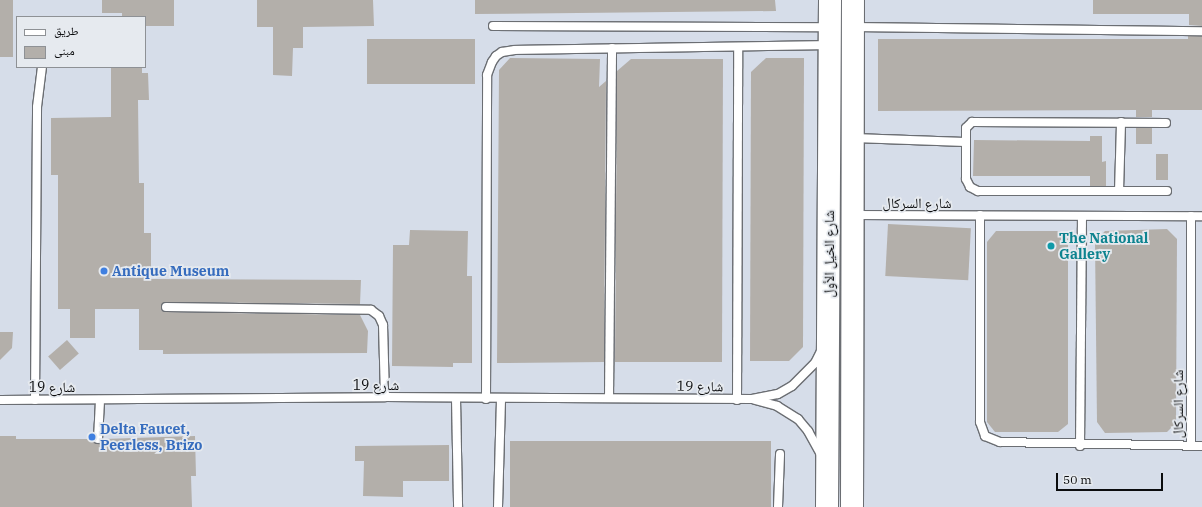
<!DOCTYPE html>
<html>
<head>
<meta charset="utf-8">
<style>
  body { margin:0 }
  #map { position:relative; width:1202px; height:507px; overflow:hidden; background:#e6eaef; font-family:"IBM Plex Serif","Noto Naskh Arabic",serif }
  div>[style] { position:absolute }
  .built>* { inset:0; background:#d6dde9 }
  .building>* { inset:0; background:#b3afaa; transform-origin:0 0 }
  .roads { filter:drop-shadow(1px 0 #6b6e73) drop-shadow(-1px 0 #6b6e73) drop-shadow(0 1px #6b6e73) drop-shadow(0 -1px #6b6e73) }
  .lane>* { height:8px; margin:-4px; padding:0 4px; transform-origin:4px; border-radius:4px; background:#fff }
  .secondary>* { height:22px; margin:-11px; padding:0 11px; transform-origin:11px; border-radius:11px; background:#fff }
  .dots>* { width:11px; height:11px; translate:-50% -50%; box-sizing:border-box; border:2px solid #e6eaef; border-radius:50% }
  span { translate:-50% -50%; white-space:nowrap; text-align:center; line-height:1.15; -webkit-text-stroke:3.5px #e6eaef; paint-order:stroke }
  .street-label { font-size:14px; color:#0b0c0e }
  .culture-label { font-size:14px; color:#0d838f; font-weight:700 }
  .left { translate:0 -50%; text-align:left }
  .shop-label { font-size:14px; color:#366cbe; font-weight:700 }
  .legend { position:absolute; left:16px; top:16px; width:130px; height:52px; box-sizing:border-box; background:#e6eaef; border:1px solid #8e9195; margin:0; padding:5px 7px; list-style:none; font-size:12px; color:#0b0c0e }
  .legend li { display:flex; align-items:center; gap:8px; height:20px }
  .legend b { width:20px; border:1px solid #8e9195 }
  .scale { position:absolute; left:1056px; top:473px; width:107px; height:18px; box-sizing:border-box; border:2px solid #0b0c0e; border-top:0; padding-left:5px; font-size:12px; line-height:14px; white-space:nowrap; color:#0b0c0e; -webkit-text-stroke:3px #e6eaef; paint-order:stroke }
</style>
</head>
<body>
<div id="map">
  <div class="built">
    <i style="clip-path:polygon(evenodd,0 0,1202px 0,1202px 507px,0 507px,0 0,17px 17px,145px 17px,145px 67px,17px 67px,17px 17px)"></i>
  </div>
  <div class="building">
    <i style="left:0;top:0;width:13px;height:57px"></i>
    <i style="clip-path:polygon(102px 0,174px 0,174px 26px,145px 26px,145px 17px,122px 17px,122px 13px,102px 13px)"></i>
    <i style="clip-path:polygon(257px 0,373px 0,374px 26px,303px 27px,303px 48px,293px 48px,292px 76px,273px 75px,273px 27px,257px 27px)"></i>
    <i style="clip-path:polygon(475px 0,775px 0,776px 11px,475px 14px)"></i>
    <i style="clip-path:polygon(1093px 0,1202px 0,1202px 26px,1189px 25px,1189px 14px,1093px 14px)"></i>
    <i style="clip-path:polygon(1188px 36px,1202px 36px,1202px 110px,1152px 110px,1152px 117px,1136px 117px,1136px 110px,878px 111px,878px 39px,1188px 39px)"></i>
    <i style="left:367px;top:39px;width:108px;height:45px"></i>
    <i style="clip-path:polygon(510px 58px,600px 59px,599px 87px,606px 81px,604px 362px,497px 363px,499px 70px)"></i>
    <i style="clip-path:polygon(766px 58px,804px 58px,803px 347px,789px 361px,750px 361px,751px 72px)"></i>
    <i style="clip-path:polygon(631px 59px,723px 59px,722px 362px,615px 362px,617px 71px)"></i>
    <i style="clip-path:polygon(111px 67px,142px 67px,142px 73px,148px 73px,149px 100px,138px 100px,139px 183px,144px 183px,144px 233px,151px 233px,151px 279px,361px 280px,360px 304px,166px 302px,161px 305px,161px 310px,166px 312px,360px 315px,368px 331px,367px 353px,163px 354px,163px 350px,139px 350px,139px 309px,95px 309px,95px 338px,70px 338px,70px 309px,58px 309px,58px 175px,51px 175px,51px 118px,111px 117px)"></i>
    <i style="left:1136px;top:128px;width:16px;height:16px"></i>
    <i style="clip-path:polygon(1090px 136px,1102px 136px,1102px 162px,1106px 161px,1106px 186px,1090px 186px,1090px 176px,973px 176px,974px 140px,1090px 141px)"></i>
    <i style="left:1156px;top:154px;width:12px;height:26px"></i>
    <i style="left:888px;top:224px;width:83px;height:52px;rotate:3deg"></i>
    <i style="clip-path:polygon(1167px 229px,1177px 239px,1176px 423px,1167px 432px,1105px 433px,1097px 422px,1095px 242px,1105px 231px)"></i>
    <i style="clip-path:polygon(410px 230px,468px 231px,467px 276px,472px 276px,472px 363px,453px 363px,453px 367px,392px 366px,393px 245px,409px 245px)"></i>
    <i style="clip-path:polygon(996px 231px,1060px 231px,1068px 239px,1068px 424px,1058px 432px,995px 432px,987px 422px,987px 242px)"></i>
    <i style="clip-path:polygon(0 332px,13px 332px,12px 348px,0 360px)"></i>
    <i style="left:67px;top:340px;width:18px;height:25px;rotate:49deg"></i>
    <i style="clip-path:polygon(0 436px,16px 436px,16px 439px,93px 439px,98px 444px,103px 439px,195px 436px,196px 476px,191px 476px,192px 507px,0 507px)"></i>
    <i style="left:510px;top:441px;width:261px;height:66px"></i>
    <i style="clip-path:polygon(449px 445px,449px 481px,403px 481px,403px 497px,363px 496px,364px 461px,355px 461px,355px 446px)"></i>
  </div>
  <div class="roads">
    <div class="lane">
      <i style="left:493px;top:26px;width:335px;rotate:0.2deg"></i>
      <i style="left:853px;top:27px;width:349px;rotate:0.7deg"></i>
      <i style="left:1166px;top:123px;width:194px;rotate:-179.7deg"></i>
      <i style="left:972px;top:122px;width:8px;rotate:135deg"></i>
      <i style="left:966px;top:128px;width:51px;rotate:90deg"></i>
      <i style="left:966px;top:179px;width:9px;rotate:63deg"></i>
      <i style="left:970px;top:187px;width:9px;rotate:27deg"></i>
      <i style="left:978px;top:191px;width:189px"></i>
      <i style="left:854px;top:138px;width:111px;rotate:2.1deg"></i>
      <i style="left:1119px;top:191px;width:69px;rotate:-88.3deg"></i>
      <i style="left:854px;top:215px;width:348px;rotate:0.2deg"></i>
      <i style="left:980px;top:215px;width:207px;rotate:90deg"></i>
      <i style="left:980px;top:422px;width:15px;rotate:70deg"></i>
      <i style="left:985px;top:436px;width:16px;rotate:22deg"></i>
      <i style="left:1000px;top:442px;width:202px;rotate:1.1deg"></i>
      <i style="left:1191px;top:216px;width:230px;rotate:90deg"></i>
      <i style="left:166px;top:307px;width:205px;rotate:0.8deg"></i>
      <i style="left:371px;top:310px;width:10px;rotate:37deg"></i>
      <i style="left:379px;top:316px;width:10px;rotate:66deg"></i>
      <i style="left:383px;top:325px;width:72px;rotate:88.4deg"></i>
      <i style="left:456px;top:398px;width:109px;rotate:88.9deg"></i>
      <i style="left:609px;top:398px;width:350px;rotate:-89.5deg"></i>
      <i style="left:486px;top:399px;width:324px;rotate:-89.8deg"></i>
      <i style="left:487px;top:75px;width:14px;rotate:-69deg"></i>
      <i style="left:492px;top:62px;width:7px;rotate:-56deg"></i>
      <i style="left:496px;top:56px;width:7px;rotate:-34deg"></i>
      <i style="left:502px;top:52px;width:13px;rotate:-9deg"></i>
      <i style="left:515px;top:50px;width:313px;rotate:-0.9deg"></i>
      <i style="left:0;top:400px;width:385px;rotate:-0.4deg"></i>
      <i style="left:385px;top:397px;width:367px;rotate:0.3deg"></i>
      <i style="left:752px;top:399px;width:26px;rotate:-11deg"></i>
      <i style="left:778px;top:394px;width:16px;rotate:-30deg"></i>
      <i style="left:792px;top:386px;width:33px;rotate:-45deg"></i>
      <i style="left:815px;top:363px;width:13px;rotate:-63deg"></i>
      <i style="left:35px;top:400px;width:293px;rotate:-89.6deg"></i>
      <i style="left:37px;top:107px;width:40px;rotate:-82.9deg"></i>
      <i style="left:737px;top:400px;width:353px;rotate:-89.8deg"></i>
      <i style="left:755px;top:400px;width:23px;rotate:15deg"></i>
      <i style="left:777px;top:406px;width:25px;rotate:32deg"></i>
      <i style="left:798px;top:419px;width:16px;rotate:50deg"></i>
      <i style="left:808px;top:431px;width:26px;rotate:61deg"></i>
      <i style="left:98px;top:439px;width:39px;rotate:-87deg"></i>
      <i style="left:1080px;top:446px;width:230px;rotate:-89.5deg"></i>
      <i style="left:498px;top:507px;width:108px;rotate:-88.4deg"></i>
      <i style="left:778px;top:507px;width:53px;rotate:-87.8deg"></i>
    </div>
    <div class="secondary">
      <i style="left:827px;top:507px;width:507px;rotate:-89.66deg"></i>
      <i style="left:852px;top:507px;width:507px;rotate:-89.89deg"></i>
    </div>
  </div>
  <div class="dots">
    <i style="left:1051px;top:246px;background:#0f9aa8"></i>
    <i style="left:104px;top:271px;background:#3f7fe0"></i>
    <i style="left:92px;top:437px;background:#3f7fe0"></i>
  </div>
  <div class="street-label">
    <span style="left:917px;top:203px">شارع السركال</span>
    <span style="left:829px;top:254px;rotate:-90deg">شارع الخيل الأول</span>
    <span style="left:376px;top:385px">شارع 19</span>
    <span style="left:700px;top:386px;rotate:1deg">شارع 19</span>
    <span style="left:52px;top:387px">شارع 19</span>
    <span style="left:1178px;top:404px;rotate:-90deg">شارع السركال</span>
  </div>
  <div class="culture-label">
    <span class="left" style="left:1059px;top:246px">The National<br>Gallery</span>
  </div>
  <div class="shop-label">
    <span class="left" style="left:112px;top:271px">Antique Museum</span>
    <span class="left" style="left:100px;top:437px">Delta Faucet,<br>Peerless, Brizo</span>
  </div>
  <ul class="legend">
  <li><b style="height:5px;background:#fff"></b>طريق</li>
  <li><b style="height:11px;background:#b3afaa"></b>مبنى</li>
  </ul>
  <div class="scale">50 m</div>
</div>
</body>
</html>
